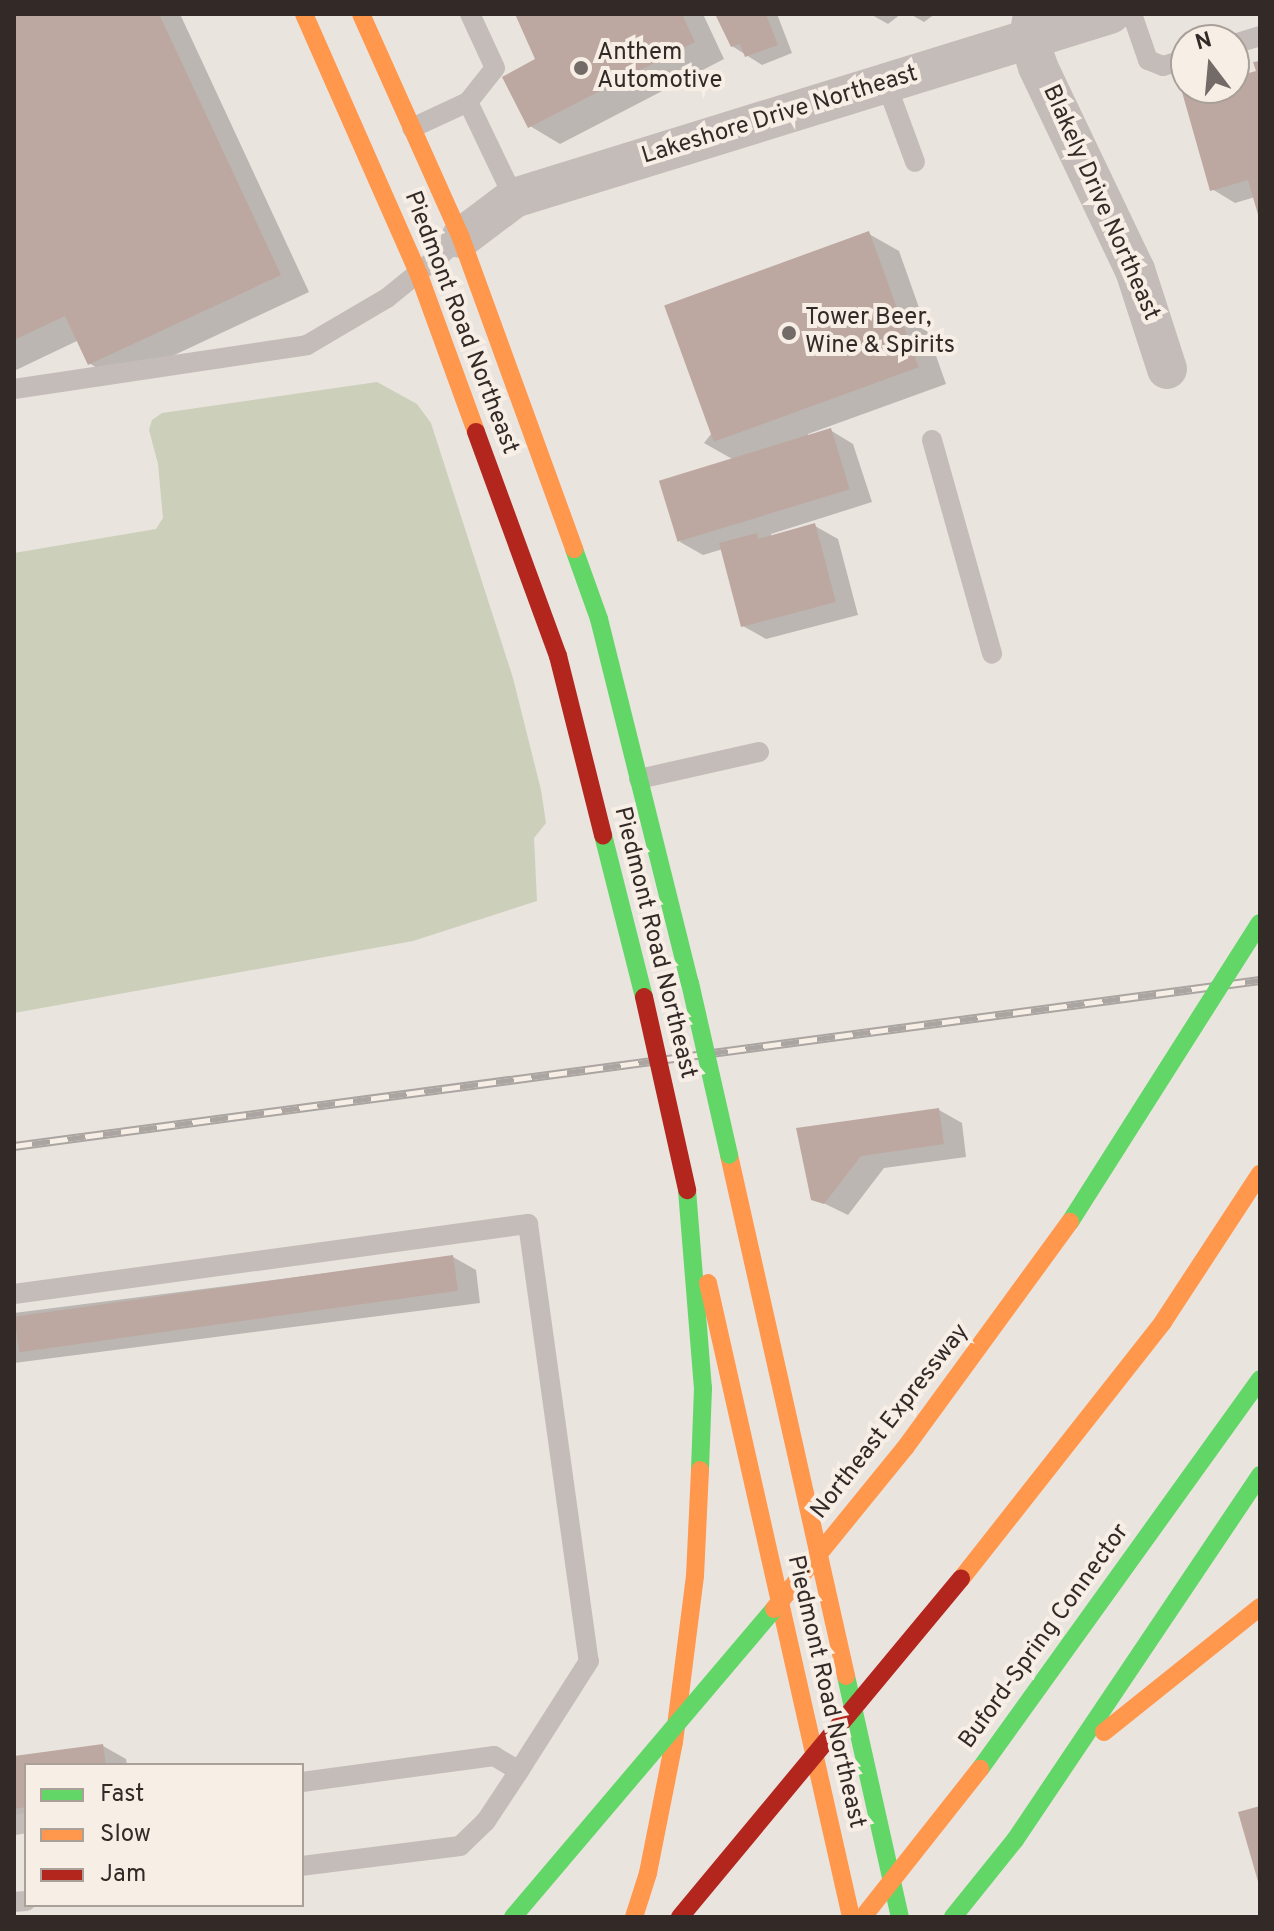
<!DOCTYPE html>
<html>
<head>
<meta charset="utf-8">
<style>
  body { margin:0 }
  #map { position:relative; width:1274px; height:1931px; overflow:hidden; background:#eae4df; font-family:Overpass,sans-serif }
  div>[style] { position:absolute }
  .green>* { inset:0; background:#cccfba }
  .shadow>* { inset:0; background:#0003 }
  .building>* { inset:0; background:#bda8a1; transform-origin:0 0 }
  .lane>* { height:20px; margin:-10px; padding:0 10px; transform-origin:10px; border-radius:10px; background:#c3bcb8 }
  .street>* { height:40px; margin:-20px; padding:0 20px; transform-origin:20px; border-radius:20px; background:#c3bcb8 }
  .fast>* { height:18px; margin:-9px; padding:0 9px; transform-origin:9px; border-radius:9px; background:#63d668 }
  .slow>* { height:18px; margin:-9px; padding:0 9px; transform-origin:9px; border-radius:9px; background:#ff974d }
  .jam>* { height:18px; margin:-9px; padding:0 9px; transform-origin:9px; border-radius:9px; background:#b3261e }
  .rail>* { height:9px; margin-top:-4.5px; transform-origin:0; background:repeating-linear-gradient(90deg,#f7eee6 0 18px,#aba5a2 0 36px); box-sizing:border-box; border-block:2px solid #aba5a2 }
  .fast-bridge>* { height:18px; margin:-9px; padding:0 9px; transform-origin:9px; border-radius:9px; background:#63d668 }
  .slow-bridge>* { height:18px; margin:-9px; padding:0 9px; transform-origin:9px; border-radius:9px; background:#ff974d }
  .jam-bridge>* { height:18px; margin:-9px; padding:0 9px; transform-origin:9px; border-radius:9px; background:#b3261e }
  .dots>* { width:22px; height:22px; translate:-50% -50%; box-sizing:border-box; border:4px solid #f7eee6; border-radius:50% }
  span { translate:-50% -50%; white-space:nowrap; text-align:center; line-height:1.15; -webkit-text-stroke:8px #f7eee6; paint-order:stroke }
  .poi-label { font-size:24px; color:#332a27 }
  .left { translate:0 -50%; text-align:left }
  .street-label { font-size:24px; color:#332a27 }
  .frame { position:absolute; inset:0; border:16px solid #332a27; pointer-events:none }
  .legend { position:absolute; left:24px; top:1763px; width:280px; height:144px; box-sizing:border-box; background:#f7eee6; border:2px solid #a9a09a; margin:0; padding:10px 14px; list-style:none; font-size:24px; color:#332a27 }
  .legend li { display:flex; align-items:center; gap:16px; height:40px }
  .legend b { width:40px; border:2px solid #a9a09a }
  .north { position:absolute; left:1170px; top:24px; width:80px; height:80px; box-sizing:border-box; background:#f7eee6; border:2px solid #a9a09a; border-radius:50%; rotate:344deg; font-size:22px; font-weight:700; line-height:32px; text-align:center; color:#332a27 }
  .north::after { content:''; display:block; margin:auto; width:28px; height:36px; background:#736b67; clip-path:polygon(50% 0,100% 100%,50% 72%,0 100%) }
</style>
</head>
<body>
<div id="map">
  <div class="green">
    <i style="clip-path:polygon(377px 382px,417px 404px,431px 423px,513px 678px,541px 790px,546px 823px,534px 838px,537px 901px,413px 941px,14px 1013px,14px 553px,156px 529px,163px 518px,158px 464px,149px 430px,152px 420px,162px 413px)"></i>
  </div>
  <div class="shadow">
    <i style="clip-path:polygon(14px 14px,180px 14px,309px 292px,119px 381px,89px 363px,79px 340px,14px 371px)"></i>
    <i style="clip-path:polygon(517px 14px,703px 14px,724px 59px,560px 144px,530px 126px,537px 60px)"></i>
    <i style="clip-path:polygon(717px 14px,777px 14px,792px 53px,762px 65px,732px 46px)"></i>
    <i style="clip-path:polygon(870px 14px,901px 14px,888px 24px)"></i>
    <i style="clip-path:polygon(910px 14px,935px 14px,924px 22px)"></i>
    <i style="clip-path:polygon(1260px 63px,1260px 214px,1255px 197px,1235px 203px,1212px 189px,1203px 88px,1234px 88px,1234px 79px,1258px 72px)"></i>
    <i style="clip-path:polygon(869px 234px,899px 251px,946px 384px,808px 434px,809px 437px,830px 430px,853px 444px,872px 502px,771px 534px,772px 537px,815px 526px,838px 539px,858px 615px,766px 639px,743px 626px,723px 549px,703px 555px,680px 542px,734px 460px,704px 443px)"></i>
    <i style="clip-path:polygon(939px 1110px,962px 1123px,966px 1157px,884px 1168px,848px 1215px,813px 1198px,798px 1129px)"></i>
    <i style="clip-path:polygon(453px 1257px,476px 1270px,480px 1303px,14px 1363px,14px 1313px)"></i>
    <i style="clip-path:polygon(103px 1746px,126px 1759px,127px 1765px,26px 1765px,26px 1822px,14px 1824px,14px 1759px)"></i>
  </div>
  <div class="building">
    <i style="clip-path:polygon(14px 14px,159px 14px,281px 275px,88px 365px,65px 316px,14px 340px)"></i>
    <i style="clip-path:polygon(515px 14px,682px 14px,695px 42px,528px 128px,502px 77px,535px 59px)"></i>
    <i style="clip-path:polygon(715px 14px,766px 14px,778px 45px,745px 57px,740px 44px,731px 47px)"></i>
    <i style="clip-path:polygon(1260px 61px,1260px 218px,1259px 218px,1248px 180px,1210px 191px,1182px 92px,1196px 88px,1234px 88px,1234px 77px,1256px 71px,1253px 62px)"></i>
    <i style="left:869px;top:231px;width:145px;height:218px;rotate:70deg"></i>
    <i style="left:831px;top:428px;width:64px;height:180px;rotate:73deg"></i>
    <i style="clip-path:polygon(815px 523px,836px 602px,741px 627px,719px 543px,757px 533px,758px 539px)"></i>
    <i style="clip-path:polygon(939px 1108px,944px 1144px,861px 1156px,824px 1204px,811px 1200px,796px 1128px)"></i>
    <i style="left:453px;top:1255px;width:36px;height:443px;rotate:82deg"></i>
    <i style="clip-path:polygon(103px 1744px,106px 1765px,26px 1765px,26px 1807px,14px 1809px,14px 1756px)"></i>
    <i style="clip-path:polygon(1260px 1806px,1260px 1885px,1259px 1885px,1238px 1812px)"></i>
  </div>
  <div class="lane">
    <i style="left:1132px;top:14px;width:49px;rotate:70.8deg"></i>
    <i style="left:1148px;top:60px;width:16px;rotate:22deg"></i>
    <i style="left:1163px;top:66px;width:24px;rotate:-17deg"></i>
    <i style="left:1234px;top:44px;width:27px;rotate:-17deg"></i>
    <i style="left:886px;top:83px;width:84px;rotate:69.8deg"></i>
    <i style="left:468px;top:102px;width:106px;rotate:64.4deg"></i>
    <i style="left:412px;top:128px;width:62px;rotate:-24.9deg"></i>
    <i style="left:468px;top:102px;width:43px;rotate:-51.5deg"></i>
    <i style="left:495px;top:68px;width:60px;rotate:-114.8deg"></i>
    <i style="left:14px;top:389px;width:296px;rotate:-8.5deg"></i>
    <i style="left:307px;top:345px;width:93px;rotate:-30.4deg"></i>
    <i style="left:387px;top:298px;width:95px;rotate:-39deg"></i>
    <i style="left:932px;top:440px;width:222px;rotate:74.3deg"></i>
    <i style="left:639px;top:779px;width:123px;rotate:-12.7deg"></i>
    <i style="left:14px;top:1294px;width:519px;rotate:-7.76deg"></i>
    <i style="left:528px;top:1224px;width:441px;rotate:82.1deg"></i>
    <i style="left:589px;top:1661px;width:130px;rotate:122.5deg"></i>
    <i style="left:302px;top:1782px;width:194px;rotate:-7.7deg"></i>
    <i style="left:494px;top:1756px;width:29px;rotate:31deg"></i>
    <i style="left:519px;top:1771px;width:60px;rotate:123.4deg"></i>
    <i style="left:486px;top:1821px;width:36px;rotate:136deg"></i>
    <i style="left:460px;top:1846px;width:159px;rotate:172.8deg"></i>
    <i style="left:14px;top:1825px;width:12px;rotate:-9deg"></i>
    <i style="left:14px;top:1902px;width:12px;rotate:-5deg"></i>
  </div>
  <div class="street">
    <i style="left:1033px;top:14px;width:25px;rotate:99deg"></i>
    <i style="left:1029px;top:39px;width:29px;rotate:72deg"></i>
    <i style="left:1038px;top:67px;width:225px;rotate:64.5deg"></i>
    <i style="left:1135px;top:270px;width:104px;rotate:72.1deg"></i>
    <i style="left:461px;top:238px;width:66px;rotate:-37deg"></i>
    <i style="left:514px;top:198px;width:624px;rotate:-17.16deg"></i>
  </div>
  <div class="fast">
    <i style="left:574px;top:549px;width:74px;rotate:70.3deg"></i>
    <i style="left:599px;top:619px;width:375px;rotate:76deg"></i>
    <i style="left:603px;top:835px;width:167px;rotate:75.8deg"></i>
    <i style="left:687px;top:1190px;width:199px;rotate:85.4deg"></i>
    <i style="left:703px;top:1388px;width:82px;rotate:92.1deg"></i>
    <i style="left:846px;top:1676px;width:247px;rotate:77.4deg"></i>
    <i style="left:980px;top:1769px;width:480px;rotate:-54.3deg"></i>
    <i style="left:953px;top:1917px;width:99px;rotate:-51.2deg"></i>
    <i style="left:1015px;top:1840px;width:440px;rotate:-56.1deg"></i>
  </div>
  <div class="slow">
    <i style="left:304px;top:14px;width:285px;rotate:66.2deg"></i>
    <i style="left:419px;top:275px;width:167px;rotate:70deg"></i>
    <i style="left:361px;top:14px;width:245px;rotate:65.9deg"></i>
    <i style="left:461px;top:238px;width:331px;rotate:70deg"></i>
    <i style="left:729px;top:1155px;width:534px;rotate:77.34deg"></i>
    <i style="left:708px;top:1283px;width:650px;rotate:77.29deg"></i>
    <i style="left:1104px;top:1732px;width:200px;rotate:-38.7deg"></i>
    <i style="left:634px;top:1917px;width:46px;rotate:-72.3deg"></i>
    <i style="left:648px;top:1873px;width:134px;rotate:-78.8deg"></i>
    <i style="left:674px;top:1742px;width:167px;rotate:-82.8deg"></i>
    <i style="left:695px;top:1576px;width:106px;rotate:-87.3deg"></i>
  </div>
  <div class="jam">
    <i style="left:476px;top:432px;width:239px;rotate:69.9deg"></i>
    <i style="left:558px;top:656px;width:185px;rotate:75.9deg"></i>
  </div>
  <div class="rail">
    <i style="left:14px;top:1146px;width:1257px;rotate:-7.59deg"></i>
  </div>
  <div class="fast-bridge">
    <i style="left:690px;top:983px;width:176px;rotate:77.2deg"></i>
    <i style="left:1070px;top:1222px;width:354px;rotate:-57.6deg"></i>
    <i style="left:513px;top:1917px;width:404px;rotate:-49.7deg"></i>
  </div>
  <div class="slow-bridge">
    <i style="left:961px;top:1579px;width:327px;rotate:-51.8deg"></i>
    <i style="left:1163px;top:1322px;width:177px;rotate:-56.8deg"></i>
    <i style="left:774px;top:1609px;width:208px;rotate:-50.9deg"></i>
    <i style="left:905px;top:1448px;width:280px;rotate:-53.9deg"></i>
    <i style="left:863px;top:1917px;width:189px;rotate:-51.7deg"></i>
  </div>
  <div class="jam-bridge">
    <i style="left:644px;top:997px;width:198px;rotate:77.4deg"></i>
    <i style="left:680px;top:1917px;width:440px;rotate:-50.3deg"></i>
  </div>
  <div class="dots">
    <i style="left:581px;top:68px;background:#736b67"></i>
    <i style="left:789px;top:333px;background:#736b67"></i>
  </div>
  <div class="poi-label">
    <span class="left" style="left:597px;top:68px">Anthem<br>Automotive</span>
    <span class="left" style="left:805px;top:333px">Tower Beer,<br>Wine &amp; Spirits</span>
  </div>
  <div class="street-label">
    <span style="left:780px;top:116px;rotate:-17deg">Lakeshore Drive Northeast</span>
    <span style="left:1100px;top:203px;rotate:66deg">Blakely Drive Northeast</span>
    <span style="left:460px;top:323px;rotate:69deg">Piedmont Road Northeast</span>
    <span style="left:654px;top:943px;rotate:76deg">Piedmont Road Northeast</span>
    <span style="left:891px;top:1422px;rotate:-52deg">Northeast Expressway</span>
    <span style="left:1045px;top:1637px;rotate:-54deg">Buford-Spring Connector</span>
    <span style="left:825px;top:1692px;rotate:77deg">Piedmont Road Northeast</span>
  </div>
  <div class="frame"></div>
  <ul class="legend">
  <li><b style="height:10px;background:#63d668"></b>Fast</li>
  <li><b style="height:10px;background:#ff974d"></b>Slow</li>
  <li><b style="height:10px;background:#b3261e"></b>Jam</li>
  </ul>
  <div class="north">N</div>
</div>
</body>
</html>
